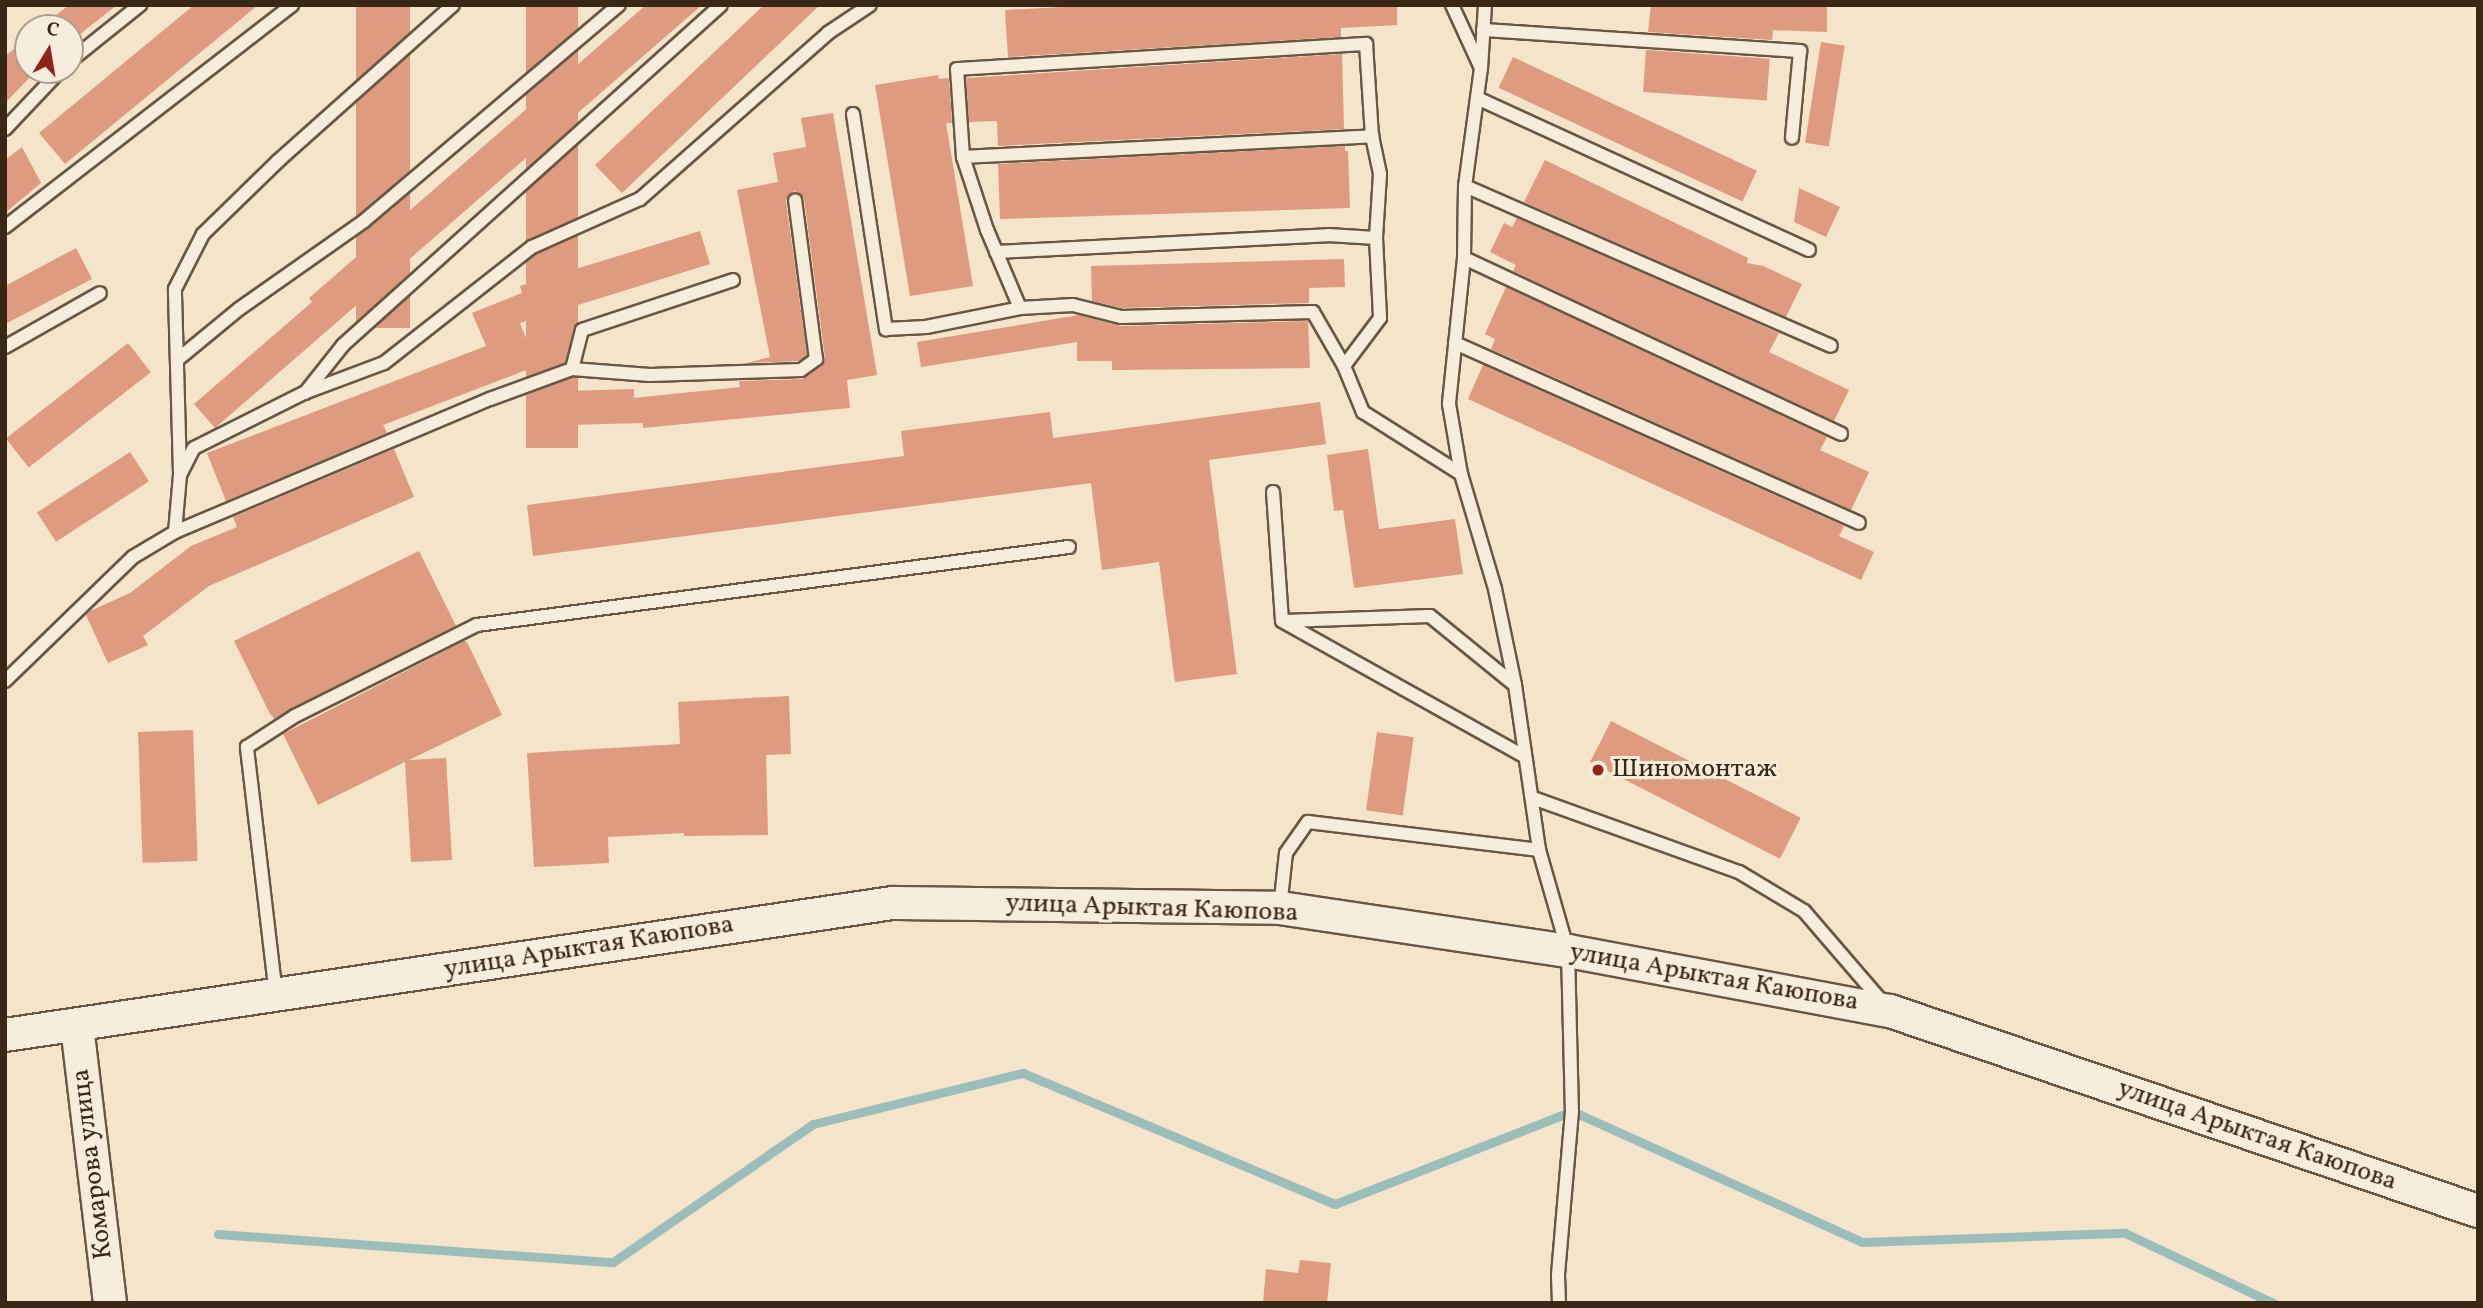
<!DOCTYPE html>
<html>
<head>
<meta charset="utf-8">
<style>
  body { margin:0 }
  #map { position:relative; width:2483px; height:1308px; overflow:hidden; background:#f3e4ca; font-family:Vollkorn,serif }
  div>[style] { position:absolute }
  .stream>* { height:9px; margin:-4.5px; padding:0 4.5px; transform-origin:4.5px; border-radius:4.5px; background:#9bbeba }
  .building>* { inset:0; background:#df9b7f; transform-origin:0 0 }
  .roads { filter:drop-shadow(2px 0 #685743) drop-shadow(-2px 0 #685743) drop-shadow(0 2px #685743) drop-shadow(0 -2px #685743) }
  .service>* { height:12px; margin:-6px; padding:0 6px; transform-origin:6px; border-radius:6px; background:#f7eddd }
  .tertiary>* { height:32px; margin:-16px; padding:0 16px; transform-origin:16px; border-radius:16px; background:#f7eddd }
  .dots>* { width:19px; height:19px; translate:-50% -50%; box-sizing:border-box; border:4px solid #f7eddd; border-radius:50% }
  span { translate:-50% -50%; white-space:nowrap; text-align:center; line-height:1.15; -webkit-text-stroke:6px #f7eddd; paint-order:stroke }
  .poi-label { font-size:26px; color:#392816 }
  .left { translate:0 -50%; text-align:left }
  .street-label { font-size:26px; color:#392816 }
  .frame { position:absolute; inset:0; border:7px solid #392816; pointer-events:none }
  .north { position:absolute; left:14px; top:14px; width:70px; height:70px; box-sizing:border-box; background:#f7eddd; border:2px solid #ab9e8d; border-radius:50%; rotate:11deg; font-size:19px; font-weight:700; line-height:28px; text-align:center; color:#392816 }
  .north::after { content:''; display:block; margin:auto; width:24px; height:32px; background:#8f2418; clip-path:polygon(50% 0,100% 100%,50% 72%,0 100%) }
</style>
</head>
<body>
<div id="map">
  <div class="stream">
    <i style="left:218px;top:1234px;width:396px;rotate:4.1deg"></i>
    <i style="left:613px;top:1262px;width:243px;rotate:-34.6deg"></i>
    <i style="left:813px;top:1124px;width:216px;rotate:-13.7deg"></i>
    <i style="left:1023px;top:1073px;width:338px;rotate:22.8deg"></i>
    <i style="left:1335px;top:1204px;width:255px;rotate:-21.4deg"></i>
    <i style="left:1572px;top:1111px;width:318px;rotate:24.3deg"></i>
    <i style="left:1862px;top:1242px;width:263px;rotate:-2deg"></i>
    <i style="left:2125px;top:1233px;width:164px;rotate:25.3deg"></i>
  </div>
  <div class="building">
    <i style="clip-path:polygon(69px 5px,117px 5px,70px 42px,70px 28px,40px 28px)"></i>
    <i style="clip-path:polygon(194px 5px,258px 5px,65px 164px,39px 133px)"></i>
    <i style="left:356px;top:5px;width:54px;height:323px"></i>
    <i style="left:526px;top:5px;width:52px;height:443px"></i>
    <i style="clip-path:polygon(646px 5px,702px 5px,215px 428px,194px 404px,312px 302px,309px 298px)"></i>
    <i style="clip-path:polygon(764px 5px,820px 5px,622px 193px,595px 165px)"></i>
    <i style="clip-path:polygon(1098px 5px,1397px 5px,1397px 25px,1341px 28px,1341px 37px,1008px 57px,1005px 10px)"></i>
    <i style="clip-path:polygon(1651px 5px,1827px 5px,1827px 32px,1773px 30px,1772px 40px,1648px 32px)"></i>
    <i style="clip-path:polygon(28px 38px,28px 70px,37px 70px,5px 103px,5px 56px)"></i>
    <i style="left:1821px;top:42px;width:24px;height:102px;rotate:9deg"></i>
    <i style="left:1646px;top:50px;width:124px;height:42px;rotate:4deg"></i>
    <i style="clip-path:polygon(1342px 54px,1344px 129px,998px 146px,997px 121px,969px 122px,966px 78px)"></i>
    <i style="left:1513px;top:57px;width:269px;height:34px;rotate:25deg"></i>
    <i style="clip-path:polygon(938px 75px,939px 79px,949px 78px,952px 123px,946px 123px,973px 286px,910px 296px,875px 85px)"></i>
    <i style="clip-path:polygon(833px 113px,877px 375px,847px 380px,850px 408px,643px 428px,643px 423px,569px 425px,568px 391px,634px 389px,634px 398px,740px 387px,739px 381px,802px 379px,822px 366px,825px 358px,804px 199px,795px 191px,789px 194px,786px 201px,807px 355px,798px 361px,747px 363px,770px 357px,737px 190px,778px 182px,773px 153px,806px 147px,801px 118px)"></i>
    <i style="clip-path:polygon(1345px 146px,1345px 151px,1348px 151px,1350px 208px,1000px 219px,998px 164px)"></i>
    <i style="clip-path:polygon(22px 147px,41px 183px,5px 213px,5px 160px)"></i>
    <i style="clip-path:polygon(1545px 160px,1748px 258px,1747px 263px,1763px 266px,1802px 284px,1786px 317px,1524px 202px)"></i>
    <i style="clip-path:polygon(1799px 188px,1840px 207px,1826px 237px,1794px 222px)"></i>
    <i style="clip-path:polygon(1517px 218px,1779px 333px,1769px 352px,1849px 390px,1834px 421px,1513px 271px,1516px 265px,1490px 252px,1504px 223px,1512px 227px)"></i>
    <i style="clip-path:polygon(700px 231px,710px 264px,520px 323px,537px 366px,383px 425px,387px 433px,226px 501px,207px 453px,486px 346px,472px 313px,522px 293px,520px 286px)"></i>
    <i style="clip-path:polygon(76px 248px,92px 279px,5px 324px,5px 286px)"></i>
    <i style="clip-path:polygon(1344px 259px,1345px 287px,1309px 288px,1309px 303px,1122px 308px,1092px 301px,1091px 266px)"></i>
    <i style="clip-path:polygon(1506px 287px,1827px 437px,1820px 450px,1869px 472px,1851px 510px,1491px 349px,1495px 339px,1485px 334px)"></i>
    <i style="clip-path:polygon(1079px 315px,1121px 326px,1308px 321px,1310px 368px,1112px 370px,1112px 361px,1077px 361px,1077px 342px,921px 367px,917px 342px)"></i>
    <i style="left:128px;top:343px;width:37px;height:155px;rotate:52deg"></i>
    <i style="clip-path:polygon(1483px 365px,1844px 526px,1839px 536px,1874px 552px,1861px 580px,1468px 399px)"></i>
    <i style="clip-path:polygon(1320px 402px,1326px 444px,1209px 460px,1237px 674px,1175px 682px,1159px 562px,1102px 570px,1091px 483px,533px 556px,527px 505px,904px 456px,901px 431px,1050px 412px,1053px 438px)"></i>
    <i style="clip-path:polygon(394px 449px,414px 497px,209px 586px,143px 636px,148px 645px,108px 663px,86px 615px,90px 611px,130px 593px,191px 546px,237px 527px,233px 517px)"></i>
    <i style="clip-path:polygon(1368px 449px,1379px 529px,1455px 519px,1463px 574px,1354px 588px,1343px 510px,1334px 511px,1327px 455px)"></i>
    <i style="left:130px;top:452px;width:35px;height:111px;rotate:57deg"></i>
    <i style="clip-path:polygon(419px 551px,456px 626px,275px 719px,270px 714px,234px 641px)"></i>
    <i style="clip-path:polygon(464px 641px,467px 642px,502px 715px,409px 760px,446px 758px,452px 860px,411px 862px,405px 762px,318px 805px,283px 734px)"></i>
    <i style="clip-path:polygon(789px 696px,791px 754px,766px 755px,768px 835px,684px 836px,684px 833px,608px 837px,609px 863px,534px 867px,527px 753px,680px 744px,678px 702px)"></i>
    <i style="left:1611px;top:721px;width:213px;height:46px;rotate:27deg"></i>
    <i style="left:193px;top:730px;width:131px;height:55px;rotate:88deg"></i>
    <i style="left:1377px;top:732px;width:37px;height:79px;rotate:8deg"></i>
    <i style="clip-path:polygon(1300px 1260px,1331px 1263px,1327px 1303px,1263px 1303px,1266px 1269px,1298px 1273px)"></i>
  </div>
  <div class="roads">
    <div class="service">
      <i style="left:1452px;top:5px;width:67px;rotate:65.3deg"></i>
      <i style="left:1485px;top:5px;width:63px;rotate:93.6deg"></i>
      <i style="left:1481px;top:68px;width:119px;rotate:97.7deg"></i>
      <i style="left:1465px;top:186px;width:72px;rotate:90.8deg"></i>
      <i style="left:1464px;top:258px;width:147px;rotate:95.9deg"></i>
      <i style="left:1449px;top:404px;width:71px;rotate:80.3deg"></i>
      <i style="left:1461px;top:474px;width:120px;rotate:73.5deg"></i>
      <i style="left:1495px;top:589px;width:98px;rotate:78.2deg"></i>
      <i style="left:1515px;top:685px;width:167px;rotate:81.7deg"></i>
      <i style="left:1539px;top:850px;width:105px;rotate:74deg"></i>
      <i style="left:1568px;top:951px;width:160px;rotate:88.6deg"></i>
      <i style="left:1572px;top:1111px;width:165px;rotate:94.9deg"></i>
      <i style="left:1558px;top:1275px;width:28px;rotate:88deg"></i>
      <i style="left:1483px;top:30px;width:318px;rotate:3.8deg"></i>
      <i style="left:1800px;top:51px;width:87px;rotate:95.3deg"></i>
      <i style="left:70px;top:61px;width:90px;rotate:-38.7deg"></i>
      <i style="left:1477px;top:98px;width:365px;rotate:24.6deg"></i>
      <i style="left:853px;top:114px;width:218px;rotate:81.3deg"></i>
      <i style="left:886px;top:329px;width:40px;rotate:-2.9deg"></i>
      <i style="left:926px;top:327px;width:96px;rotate:-11.4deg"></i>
      <i style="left:1020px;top:308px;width:53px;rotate:-3.2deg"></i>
      <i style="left:1073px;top:305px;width:49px;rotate:14deg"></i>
      <i style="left:1121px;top:317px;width:192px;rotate:-1.5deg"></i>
      <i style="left:1313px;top:312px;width:62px;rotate:60.1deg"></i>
      <i style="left:1344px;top:366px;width:50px;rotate:67.6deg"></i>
      <i style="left:1363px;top:412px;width:116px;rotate:32.3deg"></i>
      <i style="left:5px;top:129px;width:81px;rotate:-46.5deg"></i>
      <i style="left:963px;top:157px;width:410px;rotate:-2.9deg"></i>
      <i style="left:1465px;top:186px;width:399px;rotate:23.6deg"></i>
      <i style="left:5px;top:227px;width:363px;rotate:-37.7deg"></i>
      <i style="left:996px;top:252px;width:332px;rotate:-2.9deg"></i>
      <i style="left:1328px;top:235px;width:48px;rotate:3.6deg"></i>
      <i style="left:1464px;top:258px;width:416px;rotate:25deg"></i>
      <i style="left:1020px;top:308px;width:85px;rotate:-112.9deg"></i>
      <i style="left:987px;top:230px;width:77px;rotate:-108.2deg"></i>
      <i style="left:963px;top:157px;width:88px;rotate:-93.9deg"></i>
      <i style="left:957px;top:69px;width:410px;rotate:-3.5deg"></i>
      <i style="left:1366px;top:44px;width:92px;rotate:86.3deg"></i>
      <i style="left:1372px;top:136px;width:39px;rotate:78deg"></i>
      <i style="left:1380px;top:174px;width:64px;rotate:93.6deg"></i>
      <i style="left:1376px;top:238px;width:80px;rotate:87.1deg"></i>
      <i style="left:1380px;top:318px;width:60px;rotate:126.9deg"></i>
      <i style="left:1455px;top:343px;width:442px;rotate:24deg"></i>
      <i style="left:5px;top:347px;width:109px;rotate:-29.6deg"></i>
      <i style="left:177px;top:360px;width:80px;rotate:-39.4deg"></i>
      <i style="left:239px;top:309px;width:153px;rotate:-35.1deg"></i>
      <i style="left:364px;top:221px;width:334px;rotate:-40.3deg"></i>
      <i style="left:572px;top:369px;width:40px;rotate:-75.6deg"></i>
      <i style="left:582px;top:330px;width:159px;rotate:-18.3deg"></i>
      <i style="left:305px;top:393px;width:61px;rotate:-51.6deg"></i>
      <i style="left:343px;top:345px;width:508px;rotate:-41.97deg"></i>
      <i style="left:180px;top:473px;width:184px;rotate:-91.6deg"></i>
      <i style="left:175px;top:289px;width:62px;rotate:-63deg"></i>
      <i style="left:203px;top:234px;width:105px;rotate:-44.2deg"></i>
      <i style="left:278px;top:161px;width:234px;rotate:-41.7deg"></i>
      <i style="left:1273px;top:492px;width:129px;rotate:86deg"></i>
      <i style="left:1282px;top:621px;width:277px;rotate:29.2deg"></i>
      <i style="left:175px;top:532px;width:57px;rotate:-85deg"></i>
      <i style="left:180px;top:475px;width:30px;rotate:-63deg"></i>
      <i style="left:194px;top:448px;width:123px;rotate:-26.6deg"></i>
      <i style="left:304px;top:393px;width:85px;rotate:-20.6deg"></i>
      <i style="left:384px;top:363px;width:188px;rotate:-38.1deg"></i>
      <i style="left:532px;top:247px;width:118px;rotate:-24deg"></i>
      <i style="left:640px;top:199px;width:251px;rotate:-41.4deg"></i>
      <i style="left:828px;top:33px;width:50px;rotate:-33.7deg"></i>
      <i style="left:1284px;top:621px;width:146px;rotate:-2deg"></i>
      <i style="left:1430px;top:616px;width:109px;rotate:39.1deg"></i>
      <i style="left:5px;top:681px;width:178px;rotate:-44.1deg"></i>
      <i style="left:133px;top:557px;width:49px;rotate:-30.8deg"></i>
      <i style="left:175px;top:532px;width:342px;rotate:-22.9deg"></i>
      <i style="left:490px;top:399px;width:87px;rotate:-20.1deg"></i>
      <i style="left:572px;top:369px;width:78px;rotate:4.4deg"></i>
      <i style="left:650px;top:375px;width:151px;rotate:-1.9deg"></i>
      <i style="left:801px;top:370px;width:19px;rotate:-36deg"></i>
      <i style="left:816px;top:359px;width:160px;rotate:-97.5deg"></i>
      <i style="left:1533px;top:798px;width:219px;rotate:19.8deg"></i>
      <i style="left:1739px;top:872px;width:76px;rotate:31deg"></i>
      <i style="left:1804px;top:911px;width:121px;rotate:49.3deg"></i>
      <i style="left:1280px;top:908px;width:55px;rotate:-83.8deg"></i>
      <i style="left:1286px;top:853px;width:38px;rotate:-55deg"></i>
      <i style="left:1308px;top:822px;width:233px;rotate:6.9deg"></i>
      <i style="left:276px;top:995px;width:250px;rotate:-96.7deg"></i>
      <i style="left:247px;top:747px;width:57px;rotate:-32.9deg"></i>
      <i style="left:295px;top:716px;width:203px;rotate:-26.6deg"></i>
      <i style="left:477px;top:625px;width:597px;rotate:-7.51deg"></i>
    </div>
    <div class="tertiary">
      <i style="left:77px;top:1026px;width:279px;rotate:83.2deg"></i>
      <i style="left:5px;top:1035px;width:898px;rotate:-8.46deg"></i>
      <i style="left:893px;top:903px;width:387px;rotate:0.7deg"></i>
      <i style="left:1280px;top:908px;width:291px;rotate:8.5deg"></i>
      <i style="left:1568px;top:951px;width:328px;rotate:10.6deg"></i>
      <i style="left:1890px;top:1011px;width:621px;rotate:18.79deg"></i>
    </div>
  </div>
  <div class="dots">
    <i style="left:1598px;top:770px;background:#8f2418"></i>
  </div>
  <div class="poi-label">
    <span class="left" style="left:1612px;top:770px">Шиномонтаж</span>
  </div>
  <div class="street-label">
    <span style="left:1152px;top:909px;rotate:2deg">улица Арыктая Каюпова</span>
    <span style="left:589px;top:948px;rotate:-9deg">улица Арыктая Каюпова</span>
    <span style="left:1714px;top:978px;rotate:10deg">улица Арыктая Каюпова</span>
    <span style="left:2257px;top:1136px;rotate:19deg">улица Арыктая Каюпова</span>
    <span style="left:93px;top:1164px;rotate:-97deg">Комарова улица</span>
  </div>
  <div class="frame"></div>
  <div class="north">С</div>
</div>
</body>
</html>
